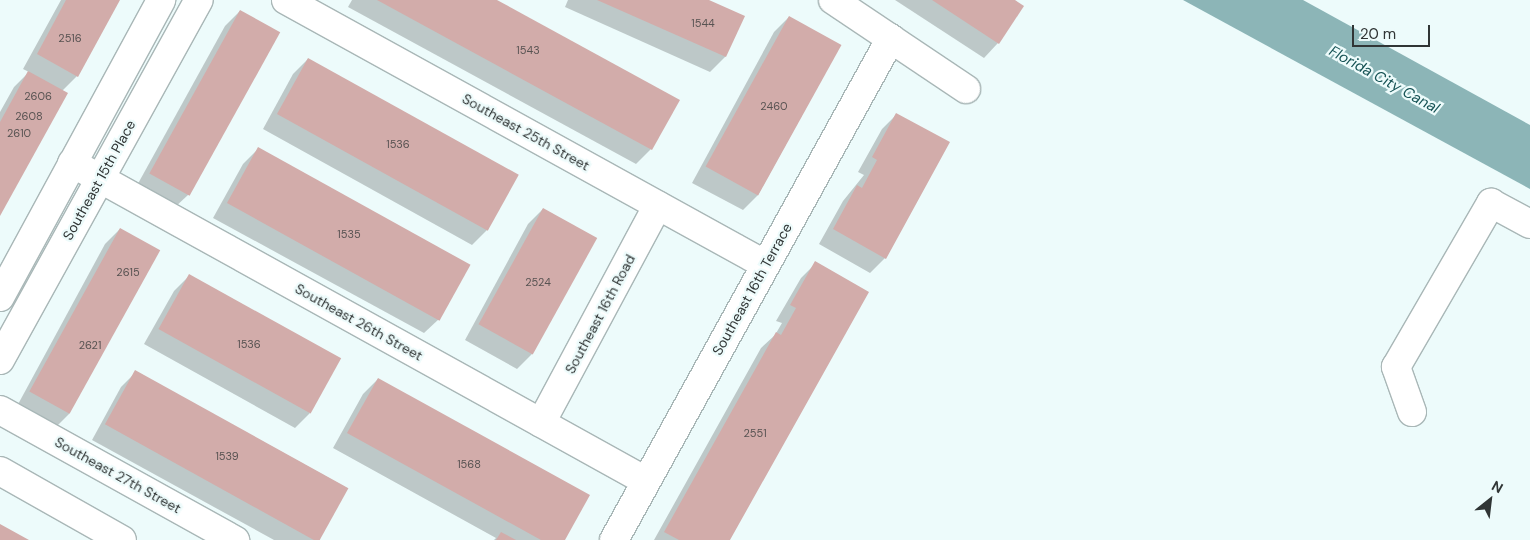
<!DOCTYPE html>
<html>
<head>
<meta charset="utf-8">
<style>
  body { margin:0 }
  #map { position:relative; width:1530px; height:540px; overflow:hidden; background:#edfbfb; font-family:"DM Sans",sans-serif }
  div>[style] { position:absolute }
  .water>* { inset:0; background:#8cb5b7 }
  .shadow>* { inset:0; background:#0003 }
  .building>* { inset:0; background:#d2acaa; transform-origin:0 0 }
  .roads { filter:drop-shadow(1px 0 #a9b7b7) drop-shadow(-1px 0 #a9b7b7) drop-shadow(0 1px #a9b7b7) drop-shadow(0 -1px #a9b7b7) }
  .street>* { height:28px; margin:-14px; padding:0 14px; transform-origin:14px; border-radius:14px; background:#fff }
  span { translate:-50% -50%; white-space:nowrap; text-align:center; line-height:1.15; -webkit-text-stroke:4.5px #edfbfb; paint-order:stroke }
  .number-label { font-size:11px; color:#585352 }
  .number-label span { -webkit-text-stroke-width:0 }
  .street-label { font-size:14px; color:#303535 }
  .water-label { font-size:15px; color:#155254; font-style:italic }
  .north { position:absolute; left:1465px; top:475px; width:50px; height:50px; -webkit-text-stroke:4px #edfbfb; paint-order:stroke; rotate:29deg; font-size:14px; font-weight:700; line-height:20px; text-align:center; color:#303535 }
  .north::after { content:''; display:block; margin:auto; width:18px; height:22px; background:#303535; clip-path:polygon(50% 0,100% 100%,50% 72%,0 100%) }
  .scale { position:absolute; left:1352px; top:25px; width:78px; height:22px; box-sizing:border-box; border:2px solid #303535; border-top:0; padding-left:6px; font-size:15px; line-height:18px; white-space:nowrap; color:#303535; -webkit-text-stroke:4px #edfbfb; paint-order:stroke }
</style>
</head>
<body>
<div id="map">
  <div class="water">
    <i style="clip-path:polygon(1183px 0,1303px 0,1530px 125px,1530px 189px)"></i>
  </div>
  <div class="shadow">
    <i style="clip-path:polygon(61px 0,118px 0,77px 76px,62px 91px,0 213px,0 112px,14px 87px,29px 72px,23px 69px)"></i>
    <i style="clip-path:polygon(352px 0,495px 0,651px 149px,636px 164px,348px 7px)"></i>
    <i style="clip-path:polygon(568px 0,706px 0,743px 16px,725px 57px,710px 72px,565px 7px)"></i>
    <i style="clip-path:polygon(895px 0,1012px 0,998px 43px,984px 58px)"></i>
    <i style="clip-path:polygon(240px 11px,278px 32px,188px 195px,173px 209px,135px 189px,225px 26px)"></i>
    <i style="clip-path:polygon(789px 17px,840px 46px,758px 195px,743px 210px,692px 183px,774px 32px)"></i>
    <i style="clip-path:polygon(308px 59px,487px 230px,472px 245px,263px 129px,293px 74px)"></i>
    <i style="clip-path:polygon(897px 114px,885px 258px,870px 273px,819px 244px,843px 201px,864px 175px,858px 172px,882px 129px)"></i>
    <i style="clip-path:polygon(258px 149px,469px 265px,439px 319px,424px 333px,213px 218px,243px 164px)"></i>
    <i style="clip-path:polygon(543px 209px,595px 238px,532px 354px,517px 369px,465px 340px,528px 224px)"></i>
    <i style="clip-path:polygon(120px 229px,69px 414px,54px 429px,16px 408px,105px 244px)"></i>
    <i style="clip-path:polygon(816px 263px,729px 540px,654px 540px,761px 348px,775px 335px,782px 323px,776px 321px,801px 278px)"></i>
    <i style="clip-path:polygon(189px 276px,310px 413px,295px 428px,144px 344px,174px 291px)"></i>
    <i style="clip-path:polygon(136px 372px,347px 488px,319px 540px,274px 540px,92px 440px,121px 387px)"></i>
    <i style="clip-path:polygon(378px 379px,564px 540px,494px 540px,496px 538px,333px 448px,363px 394px)"></i>
  </div>
  <div class="building">
    <i style="clip-path:polygon(66px 0,120px 0,78px 77px,37px 54px)"></i>
    <i style="clip-path:polygon(377px 0,497px 0,680px 100px,652px 150px)"></i>
    <i style="clip-path:polygon(597px 0,709px 0,745px 16px,726px 57px)"></i>
    <i style="clip-path:polygon(932px 0,1015px 0,1024px 6px,999px 44px)"></i>
    <i style="left:240px;top:10px;width:46px;height:187px;rotate:29deg"></i>
    <i style="left:789px;top:16px;width:60px;height:172px;rotate:29deg"></i>
    <i style="left:308px;top:58px;width:241px;height:64px;rotate:29deg"></i>
    <i style="clip-path:polygon(28px 71px,68px 93px,0 216px,0 122px)"></i>
    <i style="clip-path:polygon(896px 113px,950px 142px,886px 259px,833px 229px,857px 185px,862px 188px,877px 160px,872px 157px)"></i>
    <i style="left:258px;top:147px;width:243px;height:64px;rotate:29deg"></i>
    <i style="left:543px;top:208px;width:62px;height:133px;rotate:29deg"></i>
    <i style="left:120px;top:228px;width:46px;height:187px;rotate:29deg"></i>
    <i style="clip-path:polygon(815px 261px,869px 292px,730px 540px,679px 540px,664px 532px,776px 332px,781px 335px,796px 308px,790px 305px)"></i>
    <i style="left:189px;top:274px;width:174px;height:63px;rotate:29deg"></i>
    <i style="left:135px;top:370px;width:244px;height:62px;rotate:29deg"></i>
    <i style="clip-path:polygon(378px 378px,590px 495px,565px 540px,541px 540px,347px 433px)"></i>
    <i style="clip-path:polygon(0 524px,29px 540px,0 540px)"></i>
    <i style="clip-path:polygon(501px 532px,516px 540px,496px 540px)"></i>
  </div>
  <div class="roads">
    <div class="street">
      <i style="left:286px;top:0;width:548px;rotate:28.9deg"></i>
      <i style="left:833px;top:0;width:160px;rotate:33.8deg"></i>
      <i style="left:72px;top:163px;width:656px;rotate:28.99deg"></i>
      <i style="left:0;top:297px;width:338px;rotate:-61.5deg"></i>
      <i style="left:0;top:360px;width:411px;rotate:-61.1deg"></i>
      <i style="left:0;top:410px;width:269px;rotate:29deg"></i>
      <i style="left:1412px;top:412px;width:48px;rotate:-109.6deg"></i>
      <i style="left:1396px;top:367px;width:190px;rotate:-59.9deg"></i>
      <i style="left:1491px;top:203px;width:44px;rotate:28.3deg"></i>
      <i style="left:541px;top:423px;width:247px;rotate:-61.8deg"></i>
      <i style="left:0;top:471px;width:140px;rotate:29.5deg"></i>
      <i style="left:614px;top:540px;width:573px;rotate:-61.11deg"></i>
    </div>
  </div>
  <div class="number-label">
    <span style="left:703px;top:23px">1544</span>
    <span style="left:70px;top:38px">2516</span>
    <span style="left:528px;top:50px">1543</span>
    <span style="left:38px;top:96px">2606</span>
    <span style="left:774px;top:106px">2460</span>
    <span style="left:29px;top:116px">2608</span>
    <span style="left:19px;top:133px">2610</span>
    <span style="left:398px;top:144px">1536</span>
    <span style="left:349px;top:234px">1535</span>
    <span style="left:128px;top:272px">2615</span>
    <span style="left:538px;top:282px">2524</span>
    <span style="left:249px;top:344px">1536</span>
    <span style="left:90px;top:345px">2621</span>
    <span style="left:755px;top:433px">2551</span>
    <span style="left:227px;top:456px">1539</span>
    <span style="left:469px;top:464px">1568</span>
  </div>
  <div class="street-label">
    <span style="left:526px;top:132px;rotate:29deg">Southeast 25th Street</span>
    <span style="left:99px;top:180px;rotate:-61deg">Southeast 15th Place</span>
    <span style="left:752px;top:289px;rotate:-61deg">Southeast 16th Terrace</span>
    <span style="left:600px;top:314px;rotate:-62deg">Southeast 16th Road</span>
    <span style="left:359px;top:322px;rotate:29deg">Southeast 26th Street</span>
    <span style="left:118px;top:475px;rotate:29deg">Southeast 27th Street</span>
  </div>
  <div class="water-label">
    <span style="left:1384px;top:80px;rotate:29deg">Florida City Canal</span>
  </div>
  <div class="north">N</div>
  <div class="scale">20 m</div>
</div>
</body>
</html>
